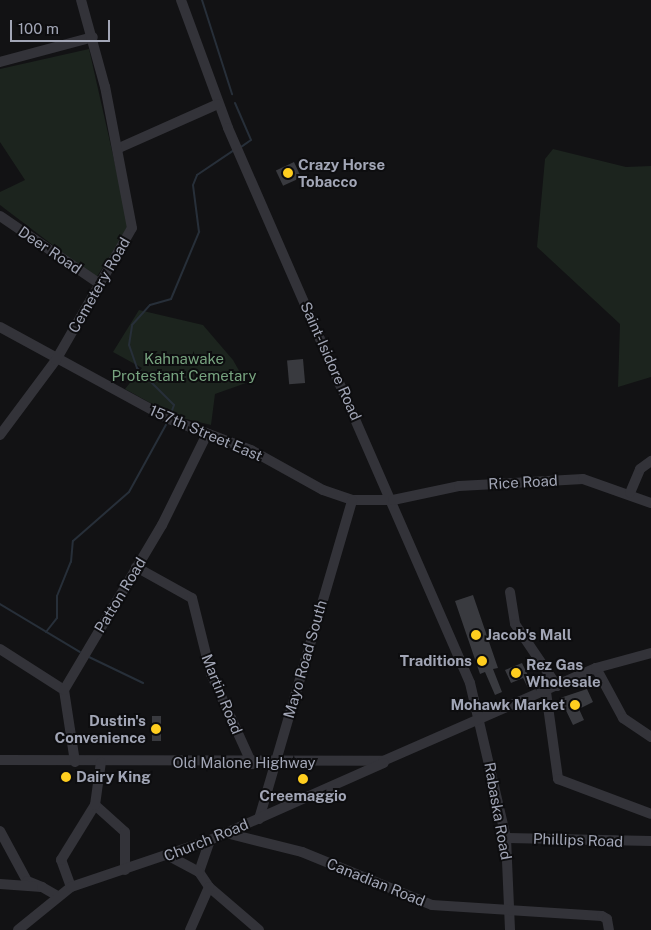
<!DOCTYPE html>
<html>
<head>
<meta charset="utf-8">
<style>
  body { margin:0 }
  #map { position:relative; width:651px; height:930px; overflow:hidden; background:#121214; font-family:"Public Sans",sans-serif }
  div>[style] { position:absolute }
  .green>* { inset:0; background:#1c241e }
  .stream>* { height:2px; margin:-1px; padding:0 1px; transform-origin:1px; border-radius:1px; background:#272f39 }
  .building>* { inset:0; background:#393a3f; transform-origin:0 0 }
  .minor>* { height:10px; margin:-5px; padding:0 5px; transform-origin:5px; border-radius:5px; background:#333339 }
  .dots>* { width:14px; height:14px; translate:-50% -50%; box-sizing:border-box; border:2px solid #0d0d0f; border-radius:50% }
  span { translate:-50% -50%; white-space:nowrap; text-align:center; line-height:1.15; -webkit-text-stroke:4px #0d0d0f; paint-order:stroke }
  .poi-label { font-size:15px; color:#a2a6b6; font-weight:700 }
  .left { translate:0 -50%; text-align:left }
  .right { translate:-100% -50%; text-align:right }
  .street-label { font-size:15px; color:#a2a6b6 }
  .park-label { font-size:15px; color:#77a37f }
  .scale { position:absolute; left:10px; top:20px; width:100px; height:22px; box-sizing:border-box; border:2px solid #a2a6b6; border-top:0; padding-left:6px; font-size:15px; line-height:18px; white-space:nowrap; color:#a2a6b6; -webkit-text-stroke:4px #0d0d0f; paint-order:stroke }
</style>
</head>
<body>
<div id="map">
  <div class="green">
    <i style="clip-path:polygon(89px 49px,129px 226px,96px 278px,0 205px,0 192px,25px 180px,0 142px,0 69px)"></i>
    <i style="clip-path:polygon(553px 149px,626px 167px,651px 166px,651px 377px,618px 387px,620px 324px,537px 247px,545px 159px)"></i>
    <i style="clip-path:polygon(139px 310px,203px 325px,233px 360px,246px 383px,215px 394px,211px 425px,174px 416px,125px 389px,142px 368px,113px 352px)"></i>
  </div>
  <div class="stream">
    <i style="left:202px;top:0;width:99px;rotate:72.3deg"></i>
    <i style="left:235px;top:103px;width:40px;rotate:66.6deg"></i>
    <i style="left:251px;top:140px;width:12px;rotate:145deg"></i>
    <i style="left:170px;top:416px;width:12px;rotate:-70deg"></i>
    <i style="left:174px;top:405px;width:52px;rotate:-135deg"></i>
    <i style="left:137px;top:368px;width:24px;rotate:-109deg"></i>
    <i style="left:129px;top:345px;width:20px;rotate:-81deg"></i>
    <i style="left:132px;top:325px;width:27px;rotate:-48deg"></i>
    <i style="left:150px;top:305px;width:22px;rotate:-16deg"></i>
    <i style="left:171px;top:299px;width:73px;rotate:-67.3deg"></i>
    <i style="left:199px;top:232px;width:47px;rotate:-97.3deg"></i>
    <i style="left:193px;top:185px;width:11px;rotate:-68deg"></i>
    <i style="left:197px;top:175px;width:45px;rotate:-34deg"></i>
    <i style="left:0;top:604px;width:93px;rotate:31deg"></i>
    <i style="left:46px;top:632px;width:18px;rotate:-52deg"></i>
    <i style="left:57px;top:618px;width:22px;rotate:-90deg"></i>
    <i style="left:57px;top:596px;width:37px;rotate:-68deg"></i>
    <i style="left:71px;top:562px;width:21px;rotate:-85deg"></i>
    <i style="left:73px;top:541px;width:74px;rotate:-41.2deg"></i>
    <i style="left:129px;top:492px;width:79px;rotate:-61.2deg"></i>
    <i style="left:89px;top:657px;width:60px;rotate:25.7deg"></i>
  </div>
  <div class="building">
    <i style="left:294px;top:162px;width:17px;height:20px;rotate:65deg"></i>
    <i style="left:303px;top:359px;width:24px;height:16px;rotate:85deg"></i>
    <i style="clip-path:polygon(473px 595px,498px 668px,493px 669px,502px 692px,495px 695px,485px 672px,480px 674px,455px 601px)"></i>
    <i style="clip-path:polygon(522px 663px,533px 686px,528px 688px,523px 678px,511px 683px,505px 670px)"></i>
    <i style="clip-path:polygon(587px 689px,593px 702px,579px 709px,584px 720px,573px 725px,560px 698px)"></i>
    <i style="left:152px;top:716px;width:9px;height:25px"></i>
  </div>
  <div class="minor">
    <i style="left:181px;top:0;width:136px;rotate:69.8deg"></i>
    <i style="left:228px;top:128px;width:605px;rotate:66.44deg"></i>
    <i style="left:470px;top:683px;width:159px;rotate:76.9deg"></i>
    <i style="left:506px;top:838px;width:92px;rotate:87.5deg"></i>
    <i style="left:0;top:62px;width:96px;rotate:-15deg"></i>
    <i style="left:119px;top:148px;width:108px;rotate:-24deg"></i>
    <i style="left:0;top:216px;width:121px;rotate:34.2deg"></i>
    <i style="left:0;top:327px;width:192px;rotate:28.6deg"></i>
    <i style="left:169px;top:419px;width:88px;rotate:20.7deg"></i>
    <i style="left:251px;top:450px;width:82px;rotate:29.1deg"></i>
    <i style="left:323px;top:490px;width:31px;rotate:19deg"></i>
    <i style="left:352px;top:500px;width:41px"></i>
    <i style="left:393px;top:500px;width:67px;rotate:-12deg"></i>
    <i style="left:459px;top:486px;width:124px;rotate:-3.2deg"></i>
    <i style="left:583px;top:479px;width:72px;rotate:19.4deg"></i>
    <i style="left:0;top:435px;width:94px;rotate:-53.3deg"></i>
    <i style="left:56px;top:360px;width:152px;rotate:-60.1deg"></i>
    <i style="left:132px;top:228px;width:144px;rotate:-100.8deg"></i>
    <i style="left:105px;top:87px;width:90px;rotate:-105.4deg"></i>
    <i style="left:630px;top:493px;width:26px;rotate:-67deg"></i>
    <i style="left:640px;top:469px;width:14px;rotate:-36deg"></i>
    <i style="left:136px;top:567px;width:64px;rotate:29deg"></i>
    <i style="left:192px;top:598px;width:78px;rotate:76deg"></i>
    <i style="left:211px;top:674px;width:99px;rotate:65.5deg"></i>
    <i style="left:510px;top:592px;width:32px;rotate:81deg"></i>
    <i style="left:515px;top:624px;width:75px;rotate:55.9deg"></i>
    <i style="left:0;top:649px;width:76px;rotate:32.6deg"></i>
    <i style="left:596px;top:668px;width:57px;rotate:61.6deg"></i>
    <i style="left:623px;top:718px;width:34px;rotate:34deg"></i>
    <i style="left:546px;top:692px;width:88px;rotate:82.1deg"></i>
    <i style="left:558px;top:779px;width:99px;rotate:20.6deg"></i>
    <i style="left:0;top:760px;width:383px;rotate:0.1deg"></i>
    <i style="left:383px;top:761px;width:232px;rotate:-23.6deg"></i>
    <i style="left:596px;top:668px;width:57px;rotate:-15.3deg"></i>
    <i style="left:75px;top:762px;width:73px;rotate:-98.7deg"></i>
    <i style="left:64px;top:690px;width:192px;rotate:-59.3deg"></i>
    <i style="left:162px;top:525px;width:102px;rotate:-63.7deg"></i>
    <i style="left:95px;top:805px;width:40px;rotate:42deg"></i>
    <i style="left:125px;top:832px;width:38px;rotate:90deg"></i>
    <i style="left:259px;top:819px;width:332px;rotate:-73.7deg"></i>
    <i style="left:0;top:831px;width:57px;rotate:61.6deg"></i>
    <i style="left:27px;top:881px;width:16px;rotate:22deg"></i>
    <i style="left:226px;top:833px;width:78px;rotate:14deg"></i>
    <i style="left:302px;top:852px;width:140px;rotate:22.2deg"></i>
    <i style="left:432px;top:905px;width:170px;rotate:3.7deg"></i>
    <i style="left:602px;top:916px;width:6px;rotate:31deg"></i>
    <i style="left:607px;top:919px;width:11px;rotate:80deg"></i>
    <i style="left:506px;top:838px;width:145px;rotate:1.2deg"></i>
    <i style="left:210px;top:840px;width:34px;rotate:109deg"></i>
    <i style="left:199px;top:872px;width:18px;rotate:56deg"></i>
    <i style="left:209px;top:887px;width:66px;rotate:40.7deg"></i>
    <i style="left:169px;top:856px;width:34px;rotate:28deg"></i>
    <i style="left:0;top:884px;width:42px;rotate:4.1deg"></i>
    <i style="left:42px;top:887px;width:16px;rotate:30deg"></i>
    <i style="left:71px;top:887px;width:29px;rotate:-110deg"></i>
    <i style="left:61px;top:860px;width:65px;rotate:-58.3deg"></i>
    <i style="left:95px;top:805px;width:43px;rotate:-82.1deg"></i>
    <i style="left:18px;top:930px;width:68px;rotate:-39.1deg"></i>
    <i style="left:71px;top:887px;width:147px;rotate:-18.7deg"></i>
    <i style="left:210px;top:840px;width:190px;rotate:-23.9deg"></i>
    <i style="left:190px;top:930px;width:47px;rotate:-66.2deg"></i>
  </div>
  <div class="dots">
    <i style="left:288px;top:173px;background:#ffce1f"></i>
    <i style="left:476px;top:635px;background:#ffce1f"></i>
    <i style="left:482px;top:661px;background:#ffce1f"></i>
    <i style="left:516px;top:673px;background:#ffce1f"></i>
    <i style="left:575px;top:705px;background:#ffce1f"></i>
    <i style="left:156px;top:729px;background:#ffce1f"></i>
    <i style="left:66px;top:777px;background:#ffce1f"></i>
    <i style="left:303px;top:779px;background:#ffce1f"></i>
  </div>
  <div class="poi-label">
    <span class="left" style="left:298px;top:173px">Crazy Horse<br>Tobacco</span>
    <span class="left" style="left:486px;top:635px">Jacob's Mall</span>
    <span class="right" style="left:472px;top:661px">Traditions</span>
    <span class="left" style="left:526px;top:673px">Rez Gas<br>Wholesale</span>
    <span class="right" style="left:565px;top:705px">Mohawk Market</span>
    <span class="right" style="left:146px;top:729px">Dustin's<br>Convenience</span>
    <span class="left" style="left:76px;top:777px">Dairy King</span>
    <span style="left:303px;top:796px">Creemaggio</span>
  </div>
  <div class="street-label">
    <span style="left:50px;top:250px;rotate:34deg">Deer Road</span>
    <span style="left:99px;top:285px;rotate:-60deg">Cemetery Road</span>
    <span style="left:331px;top:361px;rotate:66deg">Saint-Isidore Road</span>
    <span style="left:206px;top:433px;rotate:23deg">157th Street East</span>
    <span style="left:523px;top:482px;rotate:-3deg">Rice Road</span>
    <span style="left:120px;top:595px;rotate:-59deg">Patton Road</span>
    <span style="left:305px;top:659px;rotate:-74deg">Mayo Road South</span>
    <span style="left:222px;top:694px;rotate:68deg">Martin Road</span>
    <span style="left:244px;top:763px">Old Malone Highway</span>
    <span style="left:498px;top:811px;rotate:80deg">Rabaska Road</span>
    <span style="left:206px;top:840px;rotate:-22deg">Church Road</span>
    <span style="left:578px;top:840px;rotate:2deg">Phillips Road</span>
    <span style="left:376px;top:882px;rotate:22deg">Canadian Road</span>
  </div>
  <div class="park-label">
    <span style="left:184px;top:367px">Kahnawake<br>Protestant Cemetary</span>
  </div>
  <div class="scale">100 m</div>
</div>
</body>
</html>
